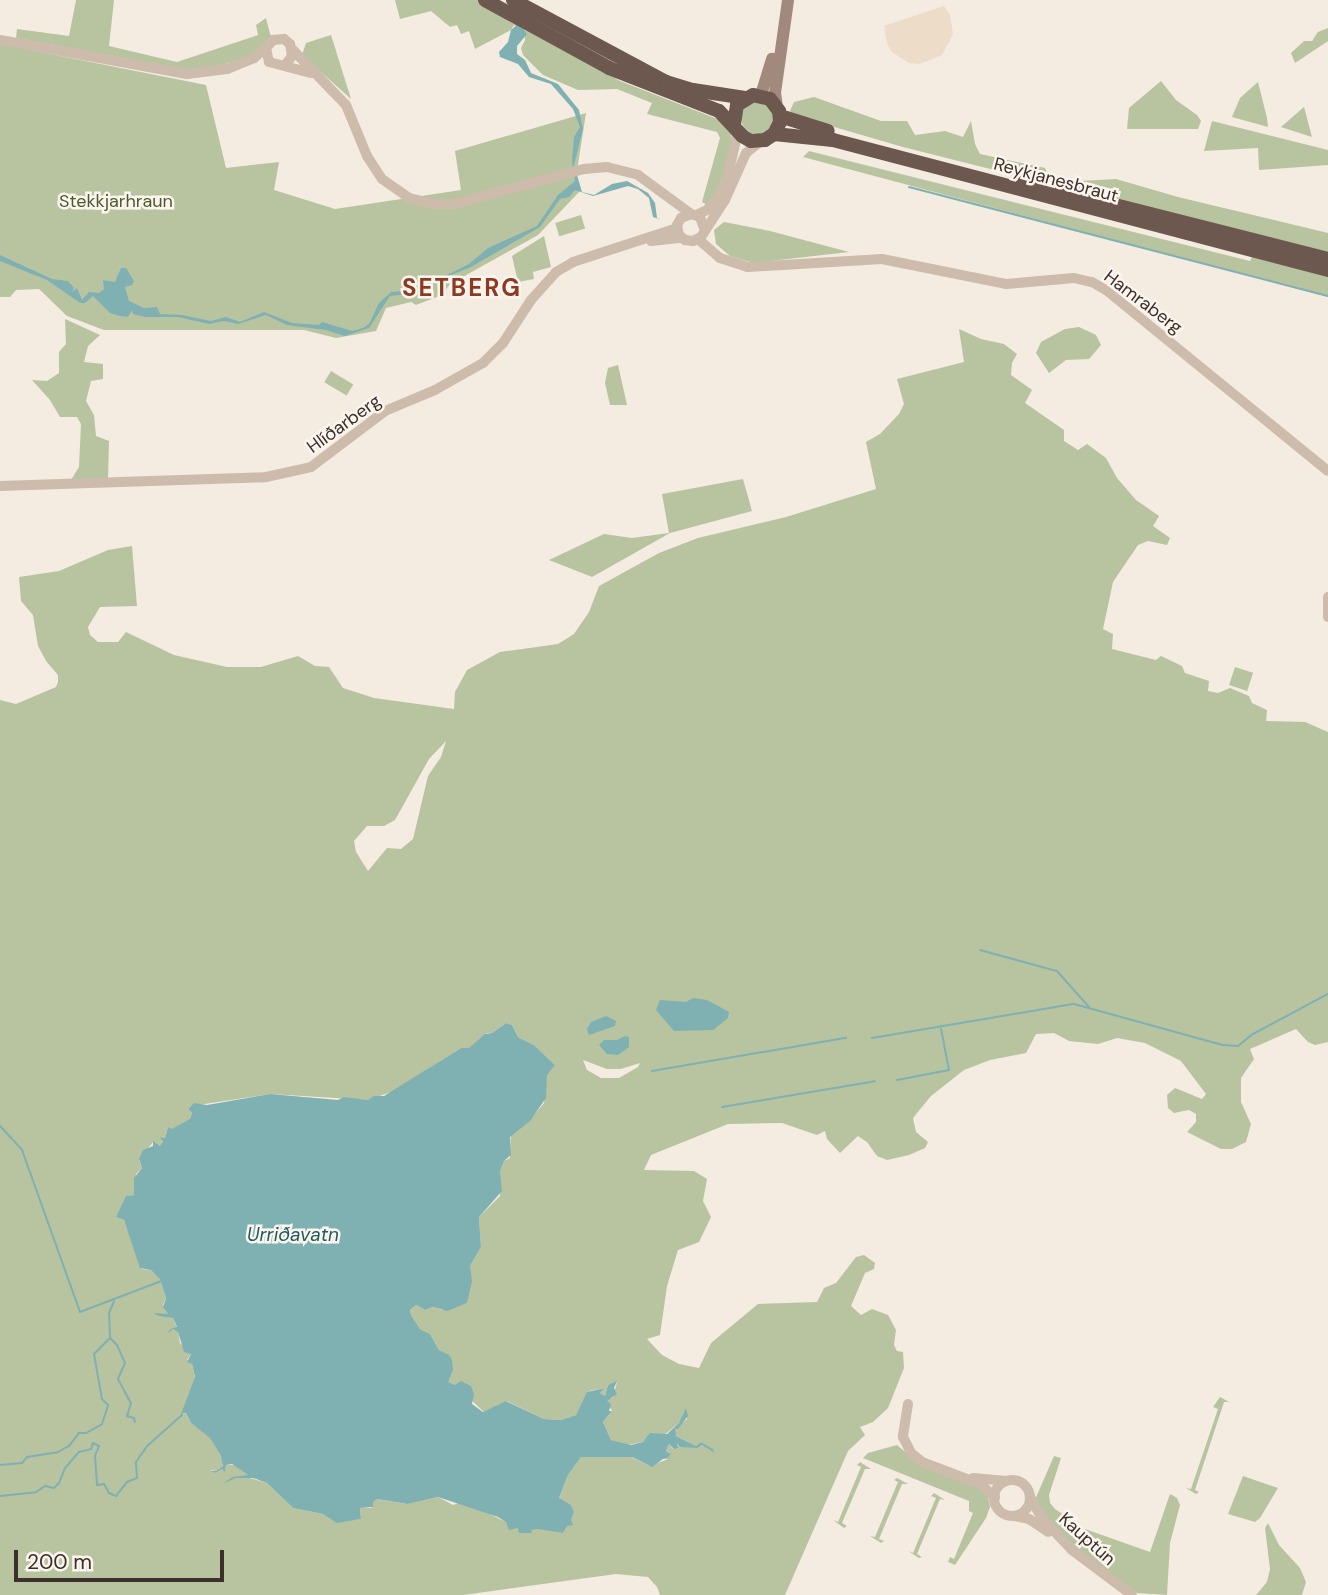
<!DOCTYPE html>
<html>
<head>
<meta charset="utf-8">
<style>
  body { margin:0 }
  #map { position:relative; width:1328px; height:1595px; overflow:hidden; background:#f4ebe1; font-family:"DM Sans",sans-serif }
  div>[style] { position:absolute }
  .green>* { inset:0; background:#b8c4a0; transform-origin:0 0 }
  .round { border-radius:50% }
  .plaza>* { inset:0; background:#ecdcc8 }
  .water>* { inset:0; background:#7fb0b2 }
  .stream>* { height:2px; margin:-1px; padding:0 1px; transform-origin:1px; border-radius:1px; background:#7fb0b2 }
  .tertiary>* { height:10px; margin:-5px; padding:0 5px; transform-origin:5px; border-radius:5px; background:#cdbbac }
  .tertiary>.ring { margin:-5px; padding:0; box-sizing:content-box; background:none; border:10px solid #cdbbac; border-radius:50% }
  .secondary>* { height:12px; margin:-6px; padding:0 6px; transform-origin:6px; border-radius:6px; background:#a18a7d }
  .trunk>* { height:14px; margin:-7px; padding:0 7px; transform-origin:7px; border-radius:7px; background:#6c584f }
  span { translate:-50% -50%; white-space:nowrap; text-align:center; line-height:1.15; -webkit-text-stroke:5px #fbf5ee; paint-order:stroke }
  .street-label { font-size:18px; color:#3b302b }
  .park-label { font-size:18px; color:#4a5a2e }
  .water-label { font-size:19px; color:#1f5a5e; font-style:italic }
  .district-label { font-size:24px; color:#8c3b22; font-weight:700; letter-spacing:2px }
  .scale { position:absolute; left:14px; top:1550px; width:210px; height:32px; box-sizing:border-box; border:4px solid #3b302b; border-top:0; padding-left:9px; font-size:21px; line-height:24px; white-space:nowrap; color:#3b302b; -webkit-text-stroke:5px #fbf5ee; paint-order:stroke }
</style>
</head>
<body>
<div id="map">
  <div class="green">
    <i style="clip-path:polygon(76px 0,114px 0,109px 46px,177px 62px,258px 35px,256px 25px,266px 18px,271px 37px,258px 53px,222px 65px,189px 70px,16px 38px,17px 29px,69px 36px)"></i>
    <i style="clip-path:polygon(395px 0,479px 0,620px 81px,720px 120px,731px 131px,732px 141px,722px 182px,710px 203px,707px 205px,702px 202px,720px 138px,717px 132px,647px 114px,652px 103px,617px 89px,578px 90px,543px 75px,523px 55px,521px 48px,525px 40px,525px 31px,514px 25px,511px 30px,475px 49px,469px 31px,461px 34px,457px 25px,450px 27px,431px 11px,400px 19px)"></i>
    <i style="clip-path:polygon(1328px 28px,1328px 41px,1295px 63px,1291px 53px,1304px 41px,1312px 41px,1318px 32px)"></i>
    <i style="clip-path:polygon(331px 35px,351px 99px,302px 55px,306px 43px)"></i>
    <i style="clip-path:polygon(0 44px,206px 85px,226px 168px,279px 162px,274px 190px,335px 209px,461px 190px,455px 151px,586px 113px,576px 177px,580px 191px,538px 235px,450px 284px,442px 295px,416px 305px,411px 302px,386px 308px,376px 331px,336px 338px,304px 330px,104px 330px,67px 316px,39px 289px,16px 290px,10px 297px,0 297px)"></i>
    <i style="clip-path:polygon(1161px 81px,1176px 100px,1197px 115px,1201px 121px,1198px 129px,1127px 129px,1129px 108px)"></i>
    <i style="clip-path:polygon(1258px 82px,1267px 118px,1268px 127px,1232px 117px,1240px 98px)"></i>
    <i style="clip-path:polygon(814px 97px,881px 121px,907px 121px,915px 135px,945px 131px,963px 137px,971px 121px,975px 144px,980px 154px,1045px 168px,1049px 176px,1061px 182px,1116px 179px,1178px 197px,1328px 233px,1328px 254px,903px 147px,793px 115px,790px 111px,794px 102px)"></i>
    <i class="round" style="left:741px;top:102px;width:32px;height:32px"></i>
    <i style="clip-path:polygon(1304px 107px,1312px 137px,1281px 127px)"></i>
    <i style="clip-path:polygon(1212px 121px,1328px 150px,1328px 165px,1259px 170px,1258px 148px,1204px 151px)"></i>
    <i style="clip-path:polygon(809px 151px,1250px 261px,1252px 257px,1328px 276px,1328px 297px,803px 157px)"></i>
    <i style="left:581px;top:215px;width:14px;height:27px;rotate:73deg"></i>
    <i style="clip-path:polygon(724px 222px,770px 231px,849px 252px,753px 263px,730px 256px,716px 244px,714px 230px)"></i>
    <i style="clip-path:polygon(544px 236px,551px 267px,533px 272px,534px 279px,518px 282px,512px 256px)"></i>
    <i style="clip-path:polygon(65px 319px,100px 335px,88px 346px,84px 362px,103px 364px,103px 379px,91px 381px,86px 401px,94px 415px,96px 436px,109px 441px,108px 480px,71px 480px,79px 467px,81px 424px,77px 417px,60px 417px,50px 400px,32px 380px,47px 381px,59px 373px,59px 352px,66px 344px)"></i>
    <i style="clip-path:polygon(1079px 327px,1096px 335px,1101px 345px,1089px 359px,1066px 360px,1049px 373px,1036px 353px,1041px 342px,1065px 329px)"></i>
    <i style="clip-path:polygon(evenodd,959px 329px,981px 339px,1004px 344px,1017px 354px,1012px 363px,1011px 375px,1032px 390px,1025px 403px,1064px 430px,1064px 441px,1078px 450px,1087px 444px,1106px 458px,1117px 478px,1136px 500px,1159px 516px,1153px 526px,1170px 538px,1167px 545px,1148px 541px,1138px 545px,1113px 582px,1103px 629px,1113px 634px,1112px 649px,1156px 660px,1161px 656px,1182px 666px,1185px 673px,1209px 681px,1208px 691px,1218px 693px,1230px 688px,1249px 696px,1252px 703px,1267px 710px,1266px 721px,1305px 722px,1328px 732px,1328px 1042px,1315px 1045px,1308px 1042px,1296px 1029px,1250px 1049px,1254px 1059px,1241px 1078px,1241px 1102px,1251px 1124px,1246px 1142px,1232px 1149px,1221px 1149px,1187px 1132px,1196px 1122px,1196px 1114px,1189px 1110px,1174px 1113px,1168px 1108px,1167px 1095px,1175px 1088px,1202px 1099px,1206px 1094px,1181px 1061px,1145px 1043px,1117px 1038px,1098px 1044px,1069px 1041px,1054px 1033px,1036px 1034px,1026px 1053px,990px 1060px,964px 1070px,931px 1096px,913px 1118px,916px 1132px,928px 1142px,925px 1148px,909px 1155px,887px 1160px,877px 1156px,867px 1142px,858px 1136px,840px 1153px,827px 1139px,825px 1131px,817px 1135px,782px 1123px,728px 1124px,651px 1155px,644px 1170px,694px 1171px,707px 1179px,703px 1201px,711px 1217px,699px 1242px,678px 1250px,667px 1286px,660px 1335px,647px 1339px,662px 1355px,679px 1364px,699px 1368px,711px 1343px,758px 1304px,817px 1302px,824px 1288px,836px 1283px,856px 1257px,864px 1255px,875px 1263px,874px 1269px,865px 1273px,851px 1306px,861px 1315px,872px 1309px,888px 1315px,896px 1330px,894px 1345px,897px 1351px,903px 1352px,904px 1368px,888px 1408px,873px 1422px,860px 1427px,865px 1435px,848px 1451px,785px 1595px,660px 1595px,657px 1587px,648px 1577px,616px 1574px,463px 1595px,0 1595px,0 700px,16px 704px,56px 687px,58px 682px,58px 675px,46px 661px,38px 646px,33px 615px,21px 601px,19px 577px,59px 571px,108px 550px,132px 546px,137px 606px,100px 607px,88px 627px,90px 635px,98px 642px,118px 642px,126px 632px,174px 655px,227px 667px,261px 667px,298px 656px,315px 666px,329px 667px,343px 688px,374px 698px,454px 709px,455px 692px,467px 670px,500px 652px,558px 644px,574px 634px,589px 612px,599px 586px,659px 553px,698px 538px,786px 517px,876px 489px,866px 442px,880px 434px,899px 414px,904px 404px,897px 379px,964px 362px,959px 329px,446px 741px,441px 757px,428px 776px,413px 839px,401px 849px,387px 848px,368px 871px,356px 852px,354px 841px,367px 826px,384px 826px,395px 820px,429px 759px,446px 741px,959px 329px,506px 1023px,512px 1025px,518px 1037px,534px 1045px,555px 1065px,547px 1072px,544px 1103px,527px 1123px,511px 1134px,510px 1158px,504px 1161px,500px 1172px,500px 1196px,479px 1217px,481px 1247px,470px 1266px,467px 1303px,442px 1310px,433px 1307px,425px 1310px,416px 1305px,410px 1310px,411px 1315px,420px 1329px,430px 1334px,439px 1350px,452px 1360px,447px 1382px,455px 1385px,484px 1412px,507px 1401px,544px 1419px,561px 1420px,576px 1415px,589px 1391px,605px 1388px,600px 1393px,605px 1396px,608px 1385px,617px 1382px,613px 1398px,609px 1397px,606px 1401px,612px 1411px,603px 1422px,611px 1440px,627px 1445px,643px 1442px,651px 1434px,664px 1435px,679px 1423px,687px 1410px,687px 1419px,673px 1431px,676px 1436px,696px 1446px,701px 1442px,715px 1451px,702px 1445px,698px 1448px,677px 1443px,678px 1447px,673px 1449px,669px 1444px,666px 1451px,670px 1453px,666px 1456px,668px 1459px,650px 1466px,631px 1457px,581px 1457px,568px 1475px,559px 1498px,574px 1512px,563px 1533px,538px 1528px,520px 1532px,519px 1528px,481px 1510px,459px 1503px,453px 1505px,438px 1497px,406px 1504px,377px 1499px,373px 1501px,372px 1508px,360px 1508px,361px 1519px,338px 1522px,323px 1514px,293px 1508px,267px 1483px,246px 1477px,248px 1475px,234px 1465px,226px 1465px,225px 1471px,222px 1469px,216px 1473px,210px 1470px,216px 1471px,223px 1466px,220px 1454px,211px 1438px,191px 1423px,186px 1413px,182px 1415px,195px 1378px,192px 1364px,187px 1360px,191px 1354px,180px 1343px,178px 1331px,173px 1329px,169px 1332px,174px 1328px,177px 1328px,173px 1318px,163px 1315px,168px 1314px,163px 1305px,166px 1298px,160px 1278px,151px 1270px,142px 1269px,124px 1220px,116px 1217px,128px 1196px,134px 1195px,136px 1174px,142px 1168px,139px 1160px,153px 1142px,160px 1146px,163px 1143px,161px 1137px,165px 1138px,168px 1127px,172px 1130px,190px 1120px,192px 1113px,188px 1109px,191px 1106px,270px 1094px,368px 1100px,397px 1090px,440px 1061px,461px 1048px,469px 1049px,487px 1033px,492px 1033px,506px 1023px,959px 329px,583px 1060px,607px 1069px,621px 1069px,640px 1063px,638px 1067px,619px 1078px,601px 1078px,587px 1070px,583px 1060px)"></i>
    <i style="clip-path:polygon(618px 365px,627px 405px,610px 405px,605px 383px,608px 368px)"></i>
    <i style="left:331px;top:371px;width:26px;height:13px;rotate:31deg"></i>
    <i style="clip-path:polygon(743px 479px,752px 511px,670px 533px,592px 577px,549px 560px,604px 534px,632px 538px,669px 533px,662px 494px)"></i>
    <i style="left:1235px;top:667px;width:19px;height:19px;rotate:18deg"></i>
    <i style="clip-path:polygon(1220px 1397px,1229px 1402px,1224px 1402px,1195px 1490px,1199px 1492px,1196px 1494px,1186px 1488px,1191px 1489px,1218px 1409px,1213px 1407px)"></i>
    <i style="clip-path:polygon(897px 1445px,923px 1467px,973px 1484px,988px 1496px,990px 1507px,986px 1518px,955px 1565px,948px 1562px,950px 1557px,954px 1559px,973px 1513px,969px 1511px,969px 1501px,863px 1458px,868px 1453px)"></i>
    <i style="clip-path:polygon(1054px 1456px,1061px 1458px,1049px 1495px,1050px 1503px,1055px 1509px,1085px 1529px,1150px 1552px,1170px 1494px,1177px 1498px,1180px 1505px,1170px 1543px,1167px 1595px,1137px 1593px,1081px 1555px,1034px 1502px)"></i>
    <i style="clip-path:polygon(860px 1462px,871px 1469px,865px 1469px,842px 1523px,847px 1526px,844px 1528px,833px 1520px,838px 1522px,861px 1467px,857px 1465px)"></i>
    <i style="clip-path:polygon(1243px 1476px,1278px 1488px,1260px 1518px,1255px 1522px,1228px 1514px)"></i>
    <i style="clip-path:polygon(897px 1478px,908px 1484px,902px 1484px,879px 1539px,884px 1541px,881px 1543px,870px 1536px,875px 1537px,898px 1482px,894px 1480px)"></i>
    <i style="clip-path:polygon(934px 1493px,945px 1500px,940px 1499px,917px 1554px,922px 1557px,919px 1558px,908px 1551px,913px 1553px,936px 1498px,931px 1496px)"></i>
    <i style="clip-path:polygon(1268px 1523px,1279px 1545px,1300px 1568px,1306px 1582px,1302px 1595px,1256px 1595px,1267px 1582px,1270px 1569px,1265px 1528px)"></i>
  </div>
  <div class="plaza">
    <i style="clip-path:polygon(944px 6px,950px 15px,953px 34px,942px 55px,920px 64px,909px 63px,892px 52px,887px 44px,884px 26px)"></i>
  </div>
  <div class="water">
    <i style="clip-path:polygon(519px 23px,527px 34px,517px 46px,517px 54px,525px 60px,531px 73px,558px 84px,579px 110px,583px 129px,574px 165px,582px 192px,594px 195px,612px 184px,627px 181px,648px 193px,655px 203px,657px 218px,662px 220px,653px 217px,649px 198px,638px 189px,628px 186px,593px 196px,575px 190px,569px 197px,560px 199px,540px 227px,471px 267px,443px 278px,430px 287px,428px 292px,390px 296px,369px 328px,345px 336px,326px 330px,287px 325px,266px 315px,238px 324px,224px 321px,209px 324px,178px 317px,145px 317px,133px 314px,132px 310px,128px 317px,120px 316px,110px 313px,93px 296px,85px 303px,80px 303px,47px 280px,0 261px,0 255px,52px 279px,68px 281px,74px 288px,72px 292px,77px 288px,82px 300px,89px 292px,99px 293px,104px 289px,103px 280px,115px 282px,121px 268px,126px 268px,134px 281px,132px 285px,125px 287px,129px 301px,144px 308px,157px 307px,160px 314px,182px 315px,211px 321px,226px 317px,240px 322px,264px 312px,292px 323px,319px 325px,322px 322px,352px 331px,363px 328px,369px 324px,379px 303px,391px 292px,417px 290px,469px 264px,488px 248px,537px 226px,558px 195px,575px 181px,572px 161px,574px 137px,580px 127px,573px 109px,551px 84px,529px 77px,518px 64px,500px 57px,499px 52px,508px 42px,511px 30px)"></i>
    <i style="clip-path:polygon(693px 998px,707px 1000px,729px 1012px,728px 1018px,713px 1030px,674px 1031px,656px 1010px,660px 1000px,686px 1002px)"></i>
    <i style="clip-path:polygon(606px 1016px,616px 1021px,615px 1026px,589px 1035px,587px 1029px,591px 1022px)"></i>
    <i style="clip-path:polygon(506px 1023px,512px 1025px,518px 1037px,534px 1045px,555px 1065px,547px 1075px,546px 1098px,530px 1121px,510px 1137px,511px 1155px,504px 1161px,500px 1172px,502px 1191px,479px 1217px,481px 1247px,470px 1266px,472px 1281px,467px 1303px,447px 1311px,433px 1307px,425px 1310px,416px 1305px,410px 1310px,411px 1315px,420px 1329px,430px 1334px,439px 1350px,449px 1355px,452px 1360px,453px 1370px,448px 1382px,455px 1385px,461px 1381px,471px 1386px,474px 1394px,472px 1404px,483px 1412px,506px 1401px,544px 1419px,561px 1420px,576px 1415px,587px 1392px,605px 1388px,600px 1393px,605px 1396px,608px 1385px,617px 1381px,614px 1388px,617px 1394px,607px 1401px,611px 1404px,609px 1411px,612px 1411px,603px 1422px,611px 1440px,631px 1445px,643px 1442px,650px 1433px,667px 1434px,679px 1423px,686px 1408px,688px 1416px,678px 1429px,675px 1429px,676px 1436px,696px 1446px,701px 1442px,713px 1449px,715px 1453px,702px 1445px,698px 1448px,680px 1447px,677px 1443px,678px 1448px,674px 1449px,669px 1444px,666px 1451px,671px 1454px,667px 1458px,672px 1458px,663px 1459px,652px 1467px,632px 1457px,581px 1457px,568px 1475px,559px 1498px,571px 1505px,574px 1512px,571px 1520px,573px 1525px,567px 1526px,563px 1533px,538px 1529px,531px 1530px,532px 1533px,519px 1533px,518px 1528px,509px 1530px,506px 1522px,498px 1517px,438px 1497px,407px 1504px,377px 1499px,373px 1502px,373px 1507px,360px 1508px,361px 1519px,337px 1523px,323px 1514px,293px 1508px,267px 1483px,253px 1478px,236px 1478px,222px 1484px,233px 1477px,248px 1475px,232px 1464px,226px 1465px,225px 1472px,222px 1469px,216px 1473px,210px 1471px,216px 1471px,223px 1466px,220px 1454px,210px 1438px,191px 1423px,186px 1413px,181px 1414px,195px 1377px,192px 1364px,187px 1362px,191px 1354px,184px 1352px,178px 1332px,173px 1329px,168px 1333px,170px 1329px,177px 1327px,173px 1318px,159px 1316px,153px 1313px,168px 1314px,163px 1307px,166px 1298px,160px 1279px,151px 1270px,140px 1268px,124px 1220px,116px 1217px,126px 1196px,134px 1195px,134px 1178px,142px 1168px,139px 1159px,143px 1150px,153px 1146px,153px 1141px,160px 1146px,163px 1142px,160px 1137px,165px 1138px,168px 1127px,172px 1129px,190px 1119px,192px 1113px,188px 1109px,194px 1103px,207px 1105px,270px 1094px,338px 1100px,344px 1097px,368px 1100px,374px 1096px,384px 1096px,461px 1048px,469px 1048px,485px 1034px,492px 1033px)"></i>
    <i style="clip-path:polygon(625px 1036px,629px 1037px,629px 1047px,618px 1055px,607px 1054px,599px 1045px,604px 1040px,617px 1040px)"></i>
  </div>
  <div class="stream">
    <i style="left:909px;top:187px;width:433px;rotate:14.6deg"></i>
    <i style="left:980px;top:950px;width:80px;rotate:15.3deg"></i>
    <i style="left:1057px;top:971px;width:48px;rotate:48.4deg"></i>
    <i style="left:872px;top:1038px;width:205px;rotate:-9.6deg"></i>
    <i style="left:1074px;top:1004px;width:155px;rotate:15.4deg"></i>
    <i style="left:1223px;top:1045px;width:15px;rotate:4deg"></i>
    <i style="left:1238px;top:1046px;width:19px;rotate:-39deg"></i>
    <i style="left:1253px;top:1034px;width:85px;rotate:-28.1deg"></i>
    <i style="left:652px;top:1071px;width:197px;rotate:-9.7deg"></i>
    <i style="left:897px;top:1080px;width:53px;rotate:-10.9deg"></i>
    <i style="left:949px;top:1070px;width:42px;rotate:-101deg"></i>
    <i style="left:722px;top:1107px;width:155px;rotate:-9.6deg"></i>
    <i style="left:0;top:1126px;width:33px;rotate:47deg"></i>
    <i style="left:22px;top:1150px;width:172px;rotate:70.3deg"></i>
    <i style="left:80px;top:1312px;width:87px;rotate:-20.9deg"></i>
    <i style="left:110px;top:1338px;width:10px;rotate:45deg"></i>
    <i style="left:117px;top:1345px;width:20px;rotate:66deg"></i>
    <i style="left:125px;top:1363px;width:17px;rotate:114deg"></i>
    <i style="left:118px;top:1379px;width:27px;rotate:62deg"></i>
    <i style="left:131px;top:1403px;width:14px;rotate:107deg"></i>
    <i style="left:127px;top:1416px;width:7px;rotate:16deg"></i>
    <i style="left:134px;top:1418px;width:4px;rotate:76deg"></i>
    <i style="left:0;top:1465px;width:22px;rotate:-5deg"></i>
    <i style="left:22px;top:1463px;width:8px;rotate:-50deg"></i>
    <i style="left:27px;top:1457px;width:31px;rotate:-9deg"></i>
    <i style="left:58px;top:1452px;width:13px;rotate:-29deg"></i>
    <i style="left:69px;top:1446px;width:16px;rotate:-52deg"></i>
    <i style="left:79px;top:1433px;width:7px"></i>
    <i style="left:86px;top:1433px;width:18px;rotate:-29deg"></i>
    <i style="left:102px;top:1424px;width:20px;rotate:-72deg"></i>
    <i style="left:108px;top:1405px;width:8px;rotate:-135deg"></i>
    <i style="left:102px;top:1399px;width:46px;rotate:-100.1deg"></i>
    <i style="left:94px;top:1354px;width:23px;rotate:-45deg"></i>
    <i style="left:110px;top:1338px;width:25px;rotate:-92deg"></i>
    <i style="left:109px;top:1313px;width:13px;rotate:-67deg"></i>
    <i style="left:0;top:1496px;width:36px;rotate:-6deg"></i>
    <i style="left:36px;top:1492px;width:11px;rotate:-34deg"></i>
    <i style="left:45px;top:1486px;width:9px;rotate:13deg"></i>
    <i style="left:54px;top:1488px;width:7px;rotate:-45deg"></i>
    <i style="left:59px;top:1483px;width:16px;rotate:-68deg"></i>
    <i style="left:65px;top:1468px;width:21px;rotate:-49deg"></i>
    <i style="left:79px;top:1452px;width:12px;rotate:-14deg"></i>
    <i style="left:91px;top:1449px;width:6px;rotate:-72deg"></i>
    <i style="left:93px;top:1443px;width:7px;rotate:27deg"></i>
    <i style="left:99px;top:1446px;width:11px;rotate:112deg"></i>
    <i style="left:95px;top:1456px;width:29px;rotate:86deg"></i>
    <i style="left:97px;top:1485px;width:7px;rotate:-8deg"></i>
    <i style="left:104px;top:1484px;width:10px;rotate:61deg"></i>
    <i style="left:109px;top:1493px;width:8px;rotate:23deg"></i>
    <i style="left:116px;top:1496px;width:18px;rotate:-52deg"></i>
    <i style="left:127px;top:1482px;width:11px;rotate:-22deg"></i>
    <i style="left:137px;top:1478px;width:16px;rotate:-94deg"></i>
    <i style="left:136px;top:1462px;width:19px;rotate:-55deg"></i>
    <i style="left:147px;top:1446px;width:47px;rotate:-41.5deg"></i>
  </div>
  <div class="tertiary">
    <i style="left:0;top:40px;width:190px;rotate:10.3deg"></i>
    <i style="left:187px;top:74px;width:40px;rotate:-7.1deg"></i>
    <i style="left:227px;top:69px;width:29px;rotate:-22deg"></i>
    <i style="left:254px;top:58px;width:16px;rotate:-40deg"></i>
    <i style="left:293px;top:50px;width:76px;rotate:46.1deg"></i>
    <i style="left:346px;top:105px;width:55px;rotate:67.6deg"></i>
    <i style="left:367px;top:156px;width:27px;rotate:57deg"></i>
    <i style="left:382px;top:179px;width:33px;rotate:35deg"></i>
    <i style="left:409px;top:198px;width:26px;rotate:13deg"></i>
    <i style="left:434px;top:204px;width:20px"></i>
    <i style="left:454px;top:204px;width:135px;rotate:-15.1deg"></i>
    <i style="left:584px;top:169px;width:23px;rotate:-5deg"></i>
    <i style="left:607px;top:167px;width:32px;rotate:14deg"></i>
    <i style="left:638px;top:175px;width:66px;rotate:36.3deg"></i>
    <i style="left:286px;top:64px;width:10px;rotate:-53deg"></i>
    <i style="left:292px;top:56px;width:12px;rotate:-99deg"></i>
    <i style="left:290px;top:44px;width:8px;rotate:-140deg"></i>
    <i style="left:284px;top:39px;width:11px;rotate:175deg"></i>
    <i style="left:273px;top:40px;width:11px;rotate:131deg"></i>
    <i style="left:266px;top:48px;width:14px;rotate:78deg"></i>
    <i style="left:269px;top:62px;width:43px;rotate:14.7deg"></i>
    <i style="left:696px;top:215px;width:12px;rotate:-24deg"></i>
    <i style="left:707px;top:210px;width:15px;rotate:-48deg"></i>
    <i style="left:717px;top:199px;width:23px;rotate:-65deg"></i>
    <i style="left:727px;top:178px;width:47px;rotate:-76.6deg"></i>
    <i style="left:704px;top:228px;width:12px;rotate:-110deg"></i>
    <i style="left:700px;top:217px;width:9px;rotate:-162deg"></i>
    <i style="left:691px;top:214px;width:11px;rotate:158deg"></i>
    <i style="left:681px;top:218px;width:8px;rotate:120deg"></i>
    <i style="left:677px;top:225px;width:10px;rotate:79deg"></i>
    <i style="left:679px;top:235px;width:8px;rotate:40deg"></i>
    <i style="left:685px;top:240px;width:8px;rotate:7deg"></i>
    <i style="left:693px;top:241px;width:9px;rotate:-27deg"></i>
    <i style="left:701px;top:237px;width:44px;rotate:-57deg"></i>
    <i style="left:725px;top:200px;width:51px;rotate:-65.9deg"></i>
    <i style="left:746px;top:153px;width:19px;rotate:-39deg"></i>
    <i style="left:698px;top:239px;width:29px;rotate:41deg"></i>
    <i style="left:720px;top:258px;width:29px;rotate:18deg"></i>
    <i style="left:748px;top:267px;width:134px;rotate:-3.4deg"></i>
    <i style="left:882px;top:259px;width:126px;rotate:11.4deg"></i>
    <i style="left:1006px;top:284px;width:68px;rotate:-5deg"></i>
    <i style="left:1074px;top:278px;width:18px;rotate:13deg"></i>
    <i style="left:1092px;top:282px;width:16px;rotate:30deg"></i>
    <i style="left:1106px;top:290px;width:286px;rotate:39.2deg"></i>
    <i style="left:651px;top:241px;width:30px;rotate:-6deg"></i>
    <i style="left:0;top:486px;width:266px;rotate:-1.9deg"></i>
    <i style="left:266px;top:477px;width:46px;rotate:-12.5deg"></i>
    <i style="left:311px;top:467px;width:93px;rotate:-37.1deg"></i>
    <i style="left:385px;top:411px;width:54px;rotate:-22.8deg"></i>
    <i style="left:435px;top:390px;width:55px;rotate:-29.4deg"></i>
    <i style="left:483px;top:363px;width:28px;rotate:-45deg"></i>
    <i style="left:503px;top:343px;width:51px;rotate:-56.9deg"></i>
    <i style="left:531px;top:300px;width:38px;rotate:-48deg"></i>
    <i style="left:556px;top:272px;width:20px;rotate:-30deg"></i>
    <i style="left:573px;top:262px;width:109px;rotate:-18.1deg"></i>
    <i style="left:1328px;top:597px;width:20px;rotate:90deg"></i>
    <i style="left:908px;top:1404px;width:33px;rotate:99deg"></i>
    <i style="left:903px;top:1437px;width:18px;rotate:63deg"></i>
    <i style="left:911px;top:1453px;width:14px;rotate:39deg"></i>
    <i style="left:922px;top:1462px;width:62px;rotate:20.8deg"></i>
    <i style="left:980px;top:1484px;width:20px;rotate:41deg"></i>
    <i style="left:973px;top:1478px;width:33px;rotate:5deg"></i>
    <i class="ring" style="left:994px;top:1480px;width:26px;height:26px"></i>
    <i style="left:1030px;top:1497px;width:23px;rotate:61deg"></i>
    <i style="left:1041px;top:1517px;width:45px;rotate:46.8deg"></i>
    <i style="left:1072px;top:1550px;width:75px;rotate:36.9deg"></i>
    <i style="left:1014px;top:1516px;width:15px;rotate:11deg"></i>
    <i style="left:1029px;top:1519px;width:23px;rotate:34deg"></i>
  </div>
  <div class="secondary">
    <i style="left:761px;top:95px;width:38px;rotate:-73deg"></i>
    <i style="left:777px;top:107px;width:14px;rotate:-98deg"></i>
    <i style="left:775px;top:93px;width:94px;rotate:-82deg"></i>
  </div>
  <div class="trunk">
    <i style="left:485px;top:0;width:141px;rotate:28.7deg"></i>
    <i style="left:609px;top:68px;width:118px;rotate:21.4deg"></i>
    <i style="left:719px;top:111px;width:34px;rotate:47deg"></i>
    <i style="left:742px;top:136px;width:10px;rotate:29deg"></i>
    <i style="left:751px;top:141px;width:14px;rotate:-4deg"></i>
    <i style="left:765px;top:140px;width:11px;rotate:-34deg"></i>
    <i style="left:774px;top:134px;width:13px;rotate:-63deg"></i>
    <i style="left:780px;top:122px;width:11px;rotate:-95deg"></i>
    <i style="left:779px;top:111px;width:15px;rotate:-127deg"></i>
    <i style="left:770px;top:99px;width:17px;rotate:-167deg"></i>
    <i style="left:753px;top:95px;width:19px;rotate:148deg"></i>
    <i style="left:737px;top:105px;width:19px;rotate:99deg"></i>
    <i style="left:513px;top:0;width:174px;rotate:28.2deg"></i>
    <i style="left:666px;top:82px;width:28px;rotate:17deg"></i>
    <i style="left:693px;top:90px;width:54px;rotate:8.6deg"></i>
    <i style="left:780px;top:116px;width:50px;rotate:17.4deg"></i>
    <i style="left:774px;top:134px;width:59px;rotate:5.8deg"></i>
    <i style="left:833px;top:140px;width:512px;rotate:14.72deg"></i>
    <i style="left:1024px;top:182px;width:314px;rotate:14.2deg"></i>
  </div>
  <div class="street-label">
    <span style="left:1056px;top:180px;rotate:15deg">Reykjanesbraut</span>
    <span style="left:1143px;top:302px;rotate:37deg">Hamraberg</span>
    <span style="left:344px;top:424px;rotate:-36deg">Hlíðarberg</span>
    <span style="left:1087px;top:1539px;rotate:42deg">Kauptún</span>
  </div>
  <div class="park-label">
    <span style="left:116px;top:201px">Stekkjarhraun</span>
  </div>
  <div class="water-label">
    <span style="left:293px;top:1235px">Urriðavatn</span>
  </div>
  <div class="district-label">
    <span style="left:462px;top:288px">SETBERG</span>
  </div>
  <div class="scale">200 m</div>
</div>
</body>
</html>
